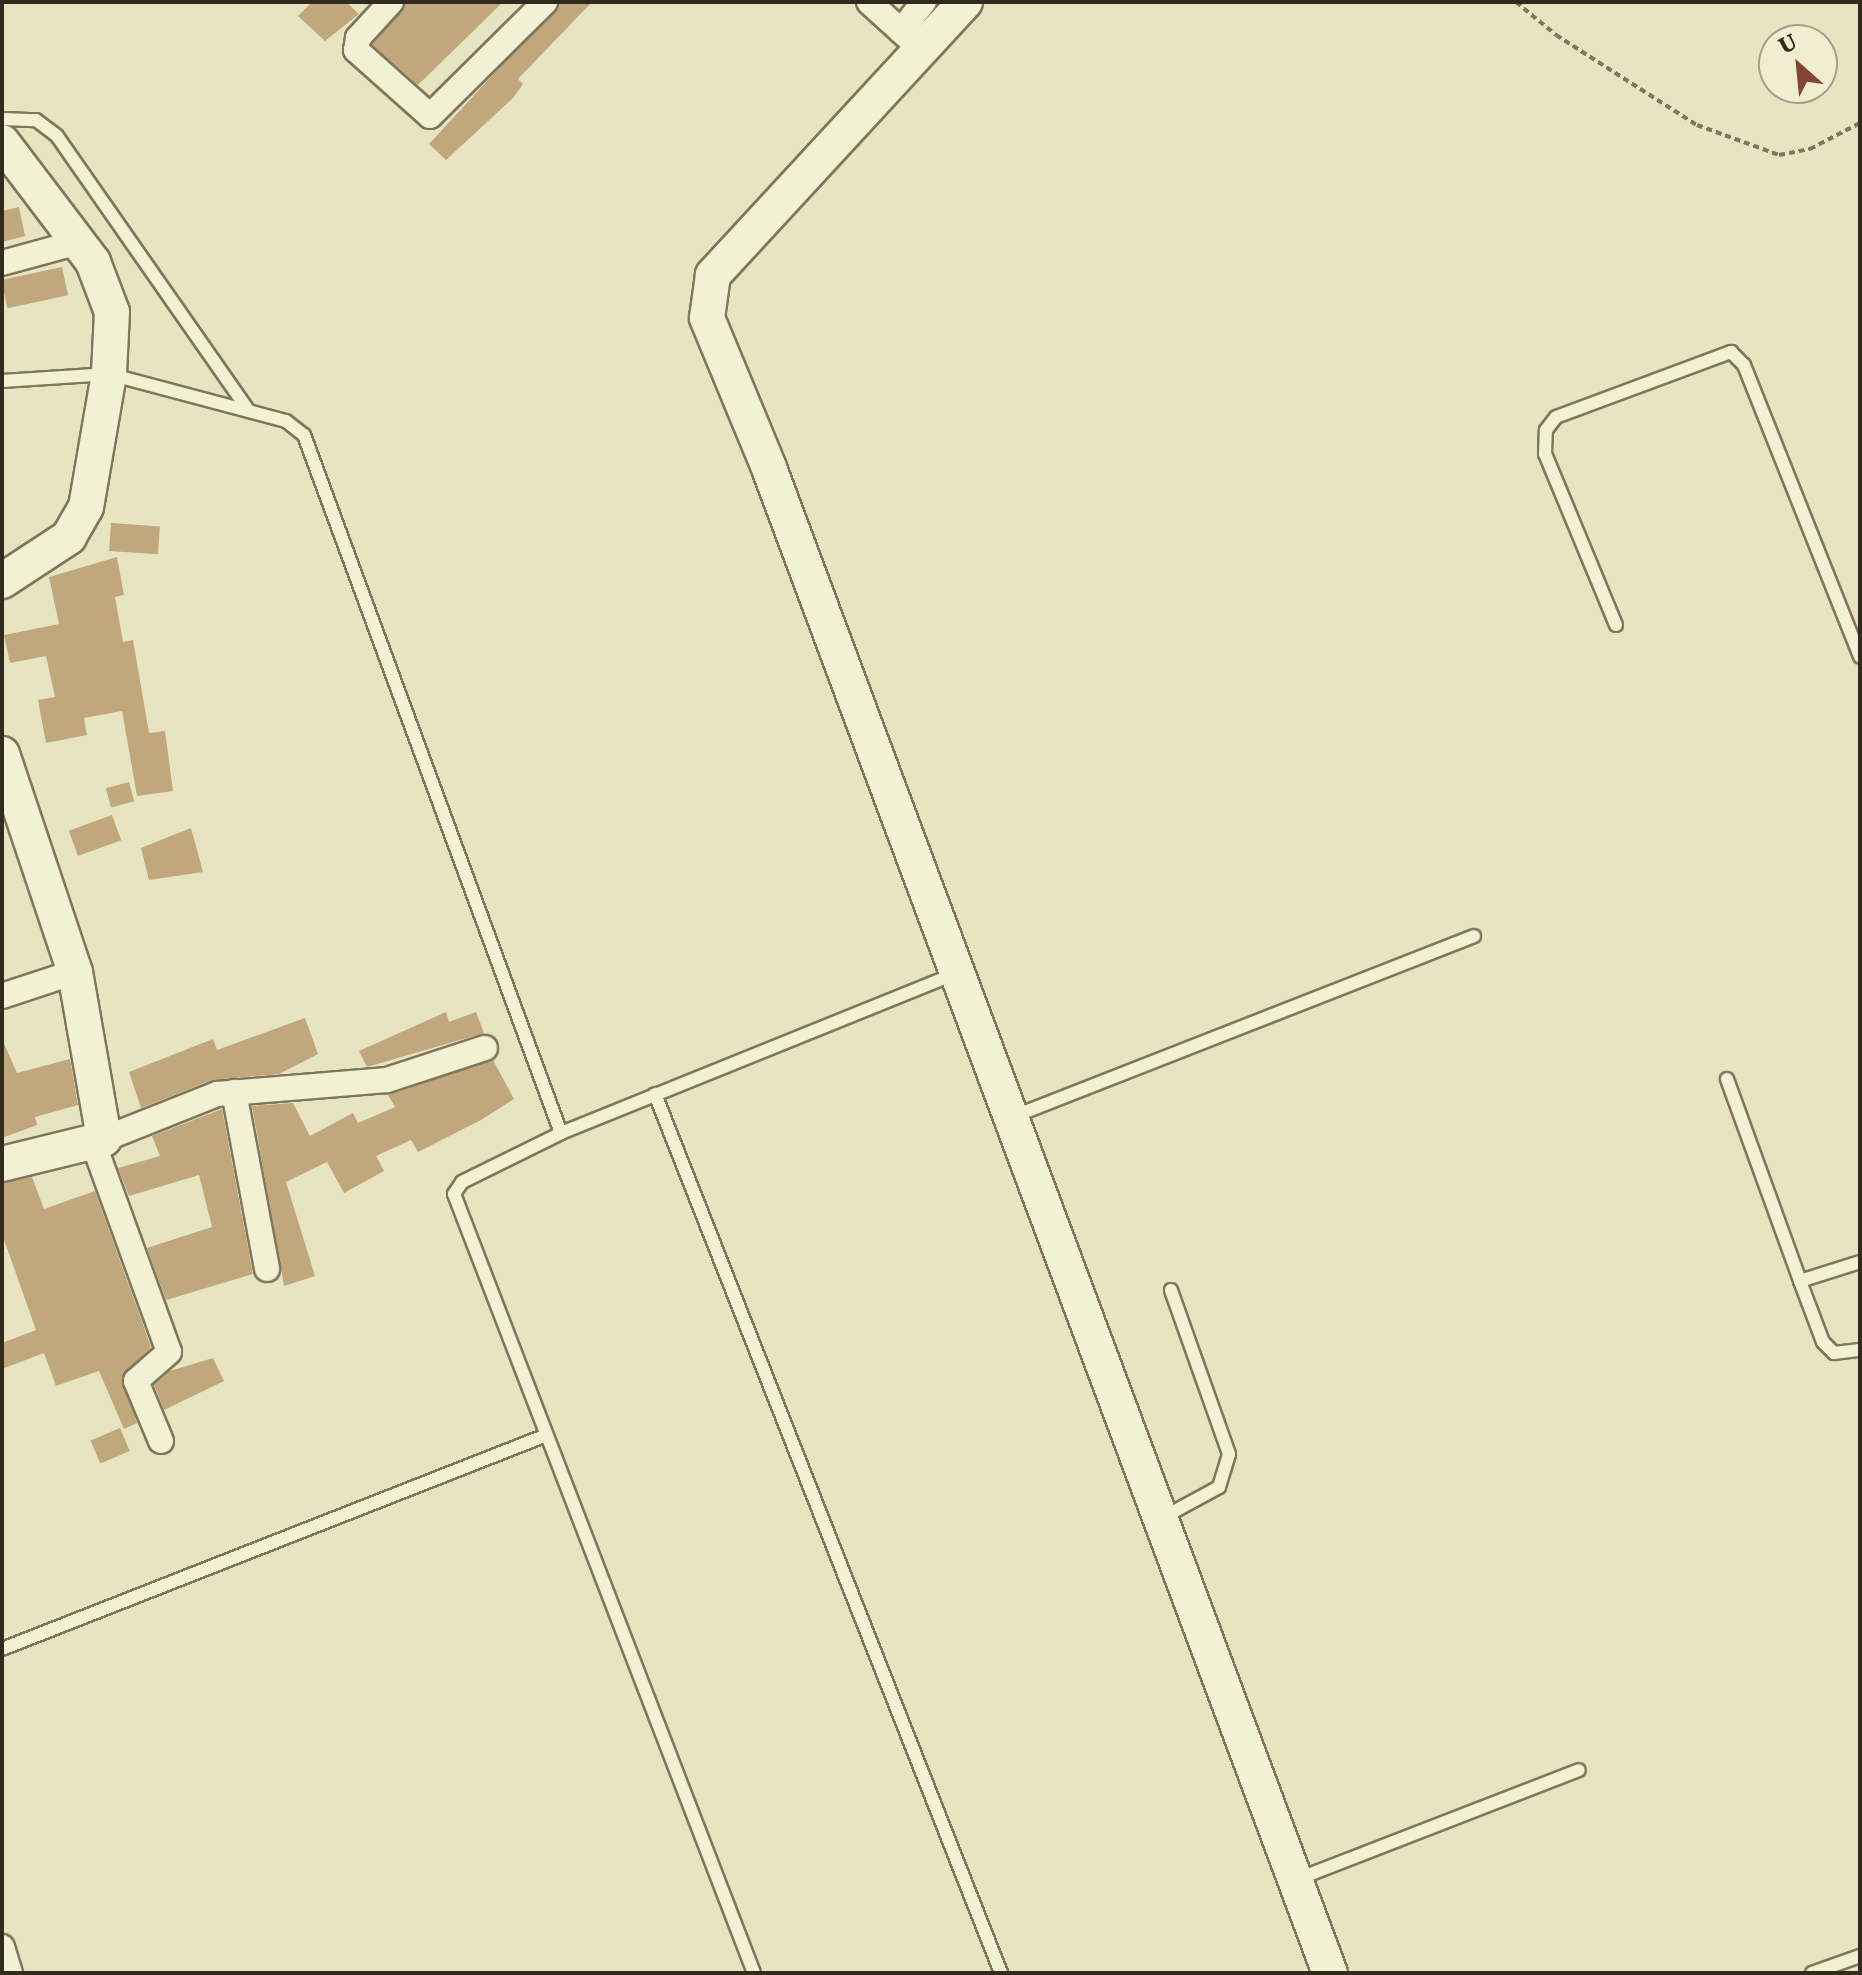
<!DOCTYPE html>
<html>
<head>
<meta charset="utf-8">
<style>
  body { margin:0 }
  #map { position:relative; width:1862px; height:1975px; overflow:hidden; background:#e7e4c2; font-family:"Roboto Serif",serif }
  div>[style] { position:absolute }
  .building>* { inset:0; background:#c1a77c; transform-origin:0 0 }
  .path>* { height:4px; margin-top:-2px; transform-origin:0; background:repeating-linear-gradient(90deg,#7f765b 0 6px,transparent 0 10px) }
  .roads { filter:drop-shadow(2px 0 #7f765b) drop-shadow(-2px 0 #7f765b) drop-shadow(0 2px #7f765b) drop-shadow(0 -2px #7f765b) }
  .lane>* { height:12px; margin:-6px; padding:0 6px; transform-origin:6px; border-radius:6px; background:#f3f1d4 }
  .street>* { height:24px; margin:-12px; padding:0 12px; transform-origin:12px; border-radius:12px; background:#f3f1d4 }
  .secondary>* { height:34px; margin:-17px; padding:0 17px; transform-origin:17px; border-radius:17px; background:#f3f1d4 }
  span { translate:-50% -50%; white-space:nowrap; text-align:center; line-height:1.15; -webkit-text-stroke:8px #f0edd0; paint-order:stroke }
  .frame { position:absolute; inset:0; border:4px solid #302b1e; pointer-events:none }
  .north { position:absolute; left:1758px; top:24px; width:80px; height:80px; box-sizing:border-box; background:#f0edd0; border:2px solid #a39f89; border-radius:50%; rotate:333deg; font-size:22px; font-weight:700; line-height:32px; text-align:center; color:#302b1e }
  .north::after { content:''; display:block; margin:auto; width:28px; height:36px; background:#864433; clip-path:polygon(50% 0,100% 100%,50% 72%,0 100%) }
</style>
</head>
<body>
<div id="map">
  <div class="building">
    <i style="clip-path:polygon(312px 2px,346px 2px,359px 14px,325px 41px,298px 16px)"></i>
    <i style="clip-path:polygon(406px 2px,503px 2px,418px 85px,372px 45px)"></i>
    <i style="clip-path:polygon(560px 2px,592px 2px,518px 79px,523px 84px,513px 98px,446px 160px,429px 144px)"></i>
    <i style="clip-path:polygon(19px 207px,25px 236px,2px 242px,2px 211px)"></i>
    <i style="left:62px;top:267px;width:29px;height:62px;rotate:78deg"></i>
    <i style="left:111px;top:523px;width:49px;height:28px;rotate:4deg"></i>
    <i style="clip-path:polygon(117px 557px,124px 595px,115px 597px,123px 642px,133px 640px,149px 733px,165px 731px,173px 791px,137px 796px,122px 711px,84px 718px,87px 735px,46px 743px,38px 700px,55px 697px,46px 656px,10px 663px,4px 635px,59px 624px,49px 577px)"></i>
    <i style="left:129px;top:782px;width:20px;height:24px;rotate:75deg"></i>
    <i style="left:112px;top:815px;width:27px;height:46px;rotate:70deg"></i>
    <i style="clip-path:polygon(191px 828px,203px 872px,149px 880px,141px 848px)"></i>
    <i style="clip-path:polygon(446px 1012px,449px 1022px,476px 1012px,484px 1033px,367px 1067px,359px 1051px)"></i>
    <i style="clip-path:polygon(305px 1018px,318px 1054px,279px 1074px,212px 1080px,141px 1108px,129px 1072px,213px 1039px,217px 1050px)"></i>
    <i style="clip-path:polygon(2px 1039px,17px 1073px,70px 1059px,78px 1105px,35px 1117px,37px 1125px,2px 1138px)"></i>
    <i style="clip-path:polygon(493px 1060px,514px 1099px,481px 1120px,418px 1152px,411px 1140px,376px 1156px,384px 1171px,344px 1193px,327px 1162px,286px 1182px,315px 1276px,284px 1286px,252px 1106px,293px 1103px,310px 1136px,353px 1113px,358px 1123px,395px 1107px,388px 1095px)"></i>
    <i style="clip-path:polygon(222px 1109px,253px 1274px,166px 1300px,147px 1248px,212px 1227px,199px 1175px,129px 1196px,118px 1168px,160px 1156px,152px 1136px)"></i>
    <i style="clip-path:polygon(32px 1177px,44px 1209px,95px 1191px,151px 1347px,122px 1377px,137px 1423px,124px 1429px,99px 1371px,56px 1386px,44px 1353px,2px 1369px,2px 1343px,36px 1330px,2px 1234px,2px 1183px)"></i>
    <i style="clip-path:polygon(213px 1358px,224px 1381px,164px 1410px,154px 1385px,170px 1371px)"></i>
    <i style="left:120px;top:1428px;width:25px;height:32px;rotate:67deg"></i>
  </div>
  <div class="path">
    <i style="left:1516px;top:2px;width:52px;rotate:39.5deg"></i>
    <i style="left:1556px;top:35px;width:167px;rotate:32.6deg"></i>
    <i style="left:1697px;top:125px;width:87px;rotate:20.1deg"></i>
    <i style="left:1779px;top:155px;width:32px;rotate:-11deg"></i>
    <i style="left:1810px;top:149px;width:56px;rotate:-27.5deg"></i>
  </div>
  <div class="roads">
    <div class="lane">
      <i style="left:2px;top:119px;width:34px;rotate:2deg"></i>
      <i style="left:36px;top:120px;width:26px;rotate:37deg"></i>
      <i style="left:57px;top:136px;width:334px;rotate:55.1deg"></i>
      <i style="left:2px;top:381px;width:107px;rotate:-3.7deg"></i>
      <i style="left:109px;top:374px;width:183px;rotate:14.9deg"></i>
      <i style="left:286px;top:421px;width:23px;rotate:38deg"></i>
      <i style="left:304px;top:435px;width:744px;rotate:69.79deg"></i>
      <i style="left:1616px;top:625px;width:185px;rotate:-112.5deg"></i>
      <i style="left:1545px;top:454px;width:24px;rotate:-88deg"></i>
      <i style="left:1546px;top:430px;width:16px;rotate:-52deg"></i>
      <i style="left:1556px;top:417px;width:187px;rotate:-20.4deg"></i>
      <i style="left:1731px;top:352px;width:18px;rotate:45deg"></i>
      <i style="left:1744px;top:365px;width:314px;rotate:68.3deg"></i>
      <i style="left:1727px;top:1079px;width:215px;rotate:70.1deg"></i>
      <i style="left:655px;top:1094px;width:945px;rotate:68.51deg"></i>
      <i style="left:1015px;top:1116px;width:493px;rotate:-21.4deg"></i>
      <i style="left:1860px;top:1262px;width:63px;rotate:162.4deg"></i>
      <i style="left:1800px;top:1281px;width:65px;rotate:69.3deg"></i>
      <i style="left:1823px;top:1342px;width:16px;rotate:45deg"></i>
      <i style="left:1834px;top:1353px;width:26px;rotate:-7deg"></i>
      <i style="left:1162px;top:1518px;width:65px;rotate:-28.5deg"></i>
      <i style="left:1219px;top:1487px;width:34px;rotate:-73deg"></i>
      <i style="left:1229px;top:1454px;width:174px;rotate:-109.5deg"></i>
      <i style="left:2px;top:1649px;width:582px;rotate:-21.45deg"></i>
      <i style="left:1298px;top:1879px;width:301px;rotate:-21.2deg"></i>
      <i style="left:754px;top:1973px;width:835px;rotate:-111.06deg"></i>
      <i style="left:454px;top:1194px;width:14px;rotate:-56deg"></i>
      <i style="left:462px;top:1182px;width:110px;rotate:-26.3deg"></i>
      <i style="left:561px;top:1133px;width:425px;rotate:-22deg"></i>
      <i style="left:1812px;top:1973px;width:51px;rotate:-19.5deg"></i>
    </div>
    <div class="street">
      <i style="left:391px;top:2px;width:49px;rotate:132.5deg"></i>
      <i style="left:358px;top:38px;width:12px;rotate:99deg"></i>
      <i style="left:356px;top:50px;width:99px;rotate:41.7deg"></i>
      <i style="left:430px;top:116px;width:162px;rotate:-44.7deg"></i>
      <i style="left:869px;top:2px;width:72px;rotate:42.2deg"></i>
      <i style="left:901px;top:31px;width:37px;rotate:-52deg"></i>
      <i style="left:2px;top:263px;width:80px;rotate:-15.3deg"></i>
      <i style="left:2px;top:996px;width:77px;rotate:-18.2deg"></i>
      <i style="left:234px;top:1092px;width:180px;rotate:79.4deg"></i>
      <i style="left:104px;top:1139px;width:122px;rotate:-21.7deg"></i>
      <i style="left:217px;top:1094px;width:171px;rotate:-4.7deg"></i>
      <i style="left:387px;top:1080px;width:103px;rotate:-18.1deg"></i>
      <i style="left:93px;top:1142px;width:223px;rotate:70.1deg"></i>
      <i style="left:169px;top:1352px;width:44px;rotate:138.7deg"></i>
      <i style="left:136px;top:1381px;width:65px;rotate:67.4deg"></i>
      <i style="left:2px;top:1947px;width:27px;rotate:73deg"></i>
    </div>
    <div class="secondary">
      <i style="left:965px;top:2px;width:372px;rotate:132.7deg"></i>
      <i style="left:713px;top:275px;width:43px;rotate:97.9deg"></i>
      <i style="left:707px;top:318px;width:162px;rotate:67.5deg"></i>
      <i style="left:769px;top:468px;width:1606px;rotate:69.56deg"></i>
      <i style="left:2px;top:142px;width:151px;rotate:52.8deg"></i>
      <i style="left:93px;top:262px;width:53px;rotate:69.2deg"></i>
      <i style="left:112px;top:312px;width:62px;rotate:92.8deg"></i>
      <i style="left:109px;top:374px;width:135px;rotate:99.8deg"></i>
      <i style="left:86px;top:507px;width:34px;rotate:120deg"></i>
      <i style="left:69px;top:537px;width:80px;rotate:146.7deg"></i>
      <i style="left:2px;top:754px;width:230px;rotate:71.5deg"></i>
      <i style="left:75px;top:972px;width:169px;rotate:80.1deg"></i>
      <i style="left:104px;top:1139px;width:105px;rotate:166.2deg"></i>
    </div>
  </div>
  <div class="frame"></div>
  <div class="north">U</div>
</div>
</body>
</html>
